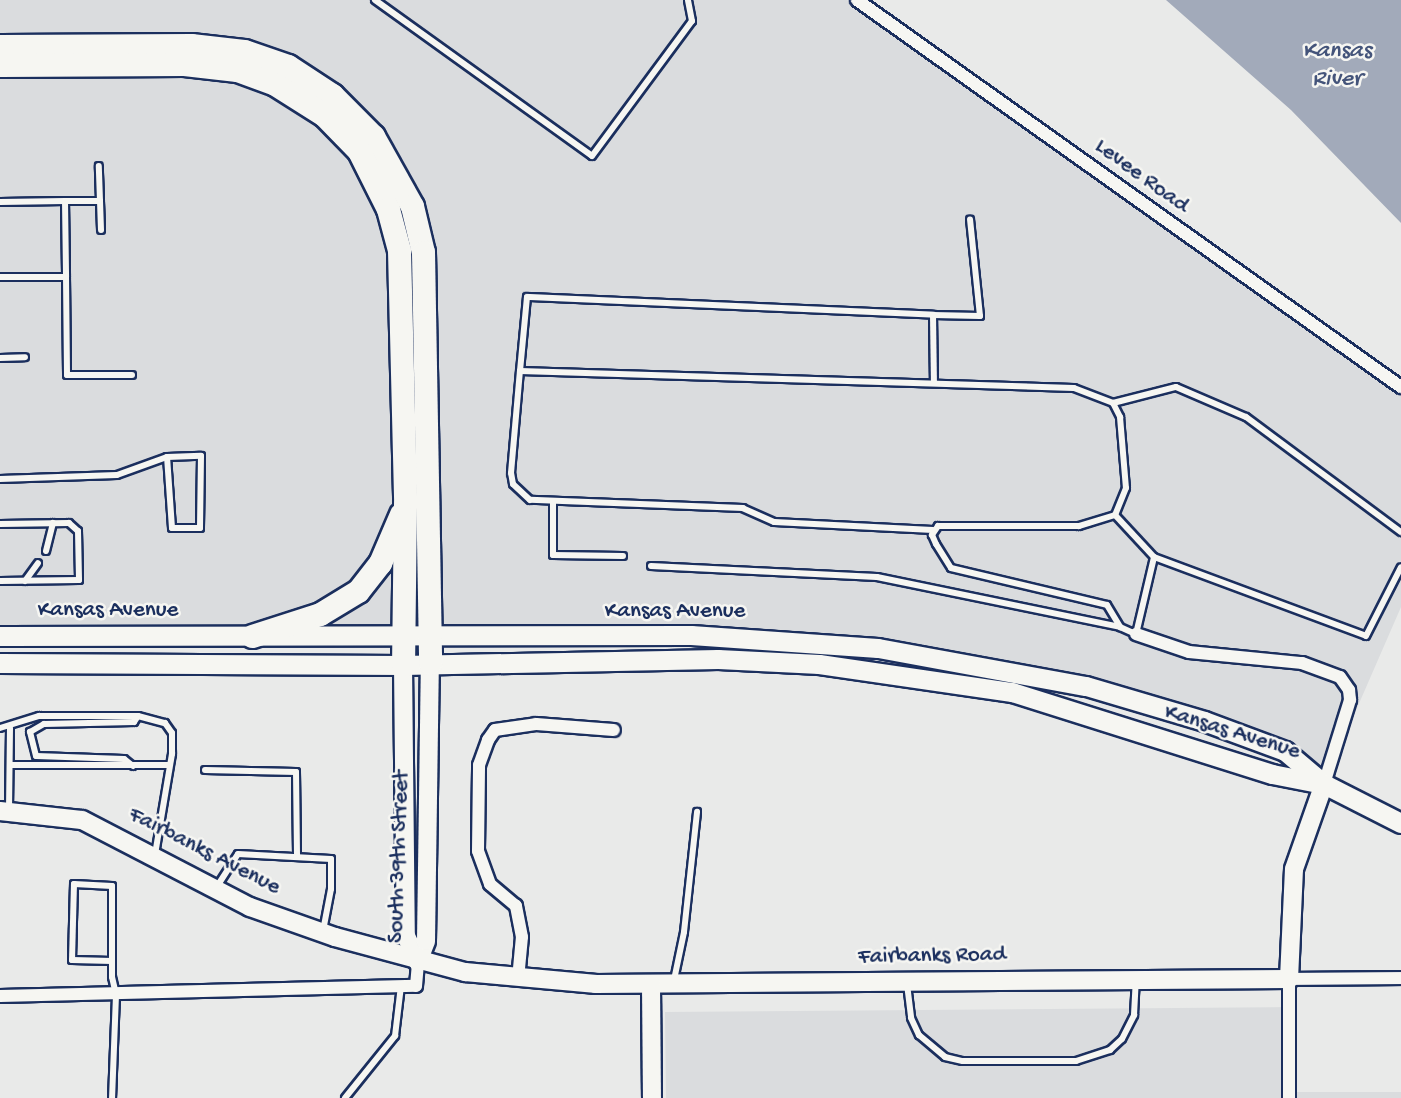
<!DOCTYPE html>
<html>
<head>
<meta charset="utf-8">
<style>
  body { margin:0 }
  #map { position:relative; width:1401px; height:1098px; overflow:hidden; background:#e9eae9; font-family:"Gochi Hand",sans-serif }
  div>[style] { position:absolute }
  .built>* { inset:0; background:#dadcde }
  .water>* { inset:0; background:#a2aaba }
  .roads { filter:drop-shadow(2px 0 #1b2f5e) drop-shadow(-2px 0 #1b2f5e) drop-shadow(0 2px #1b2f5e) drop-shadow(0 -2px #1b2f5e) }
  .lane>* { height:6px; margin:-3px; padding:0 3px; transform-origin:3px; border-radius:3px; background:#f6f6f2 }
  .street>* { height:12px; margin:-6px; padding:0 6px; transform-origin:6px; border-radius:6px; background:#f6f6f2 }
  .secondary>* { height:18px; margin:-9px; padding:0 9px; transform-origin:9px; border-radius:9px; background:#f6f6f2 }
  .primary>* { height:19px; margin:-9.5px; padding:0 9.5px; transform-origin:9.5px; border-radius:9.5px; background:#f6f6f2 }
  .highway>* { height:23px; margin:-11.5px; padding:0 11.5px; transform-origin:11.5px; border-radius:11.5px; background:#f6f6f2 }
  span { translate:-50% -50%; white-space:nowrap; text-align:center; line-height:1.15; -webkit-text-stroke:5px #f6f6f2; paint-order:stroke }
  .street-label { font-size:23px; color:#1b2f5e }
  .water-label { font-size:24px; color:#44547a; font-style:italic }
</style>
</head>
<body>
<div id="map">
  <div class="built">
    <i style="clip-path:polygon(0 0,847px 0,1401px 386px,1401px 607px,1324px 784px,1285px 751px,1086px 686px,786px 638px,0 636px)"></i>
    <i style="clip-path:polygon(1294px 1007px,1295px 1092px,1401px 1092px,1401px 1098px,666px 1098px,665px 1012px)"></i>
  </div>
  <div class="water">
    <i style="clip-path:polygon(1166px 0,1401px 0,1401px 223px,1291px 110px)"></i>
  </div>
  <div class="roads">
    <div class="lane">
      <i style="left:375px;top:0;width:267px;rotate:35.7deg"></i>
      <i style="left:592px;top:156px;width:168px;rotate:-53.5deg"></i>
      <i style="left:692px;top:21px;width:21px;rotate:-101deg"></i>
      <i style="left:65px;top:201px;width:35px"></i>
      <i style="left:100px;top:201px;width:35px;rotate:-92deg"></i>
      <i style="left:100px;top:201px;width:29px;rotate:88deg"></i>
      <i style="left:0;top:202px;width:65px;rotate:-0.9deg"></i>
      <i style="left:65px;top:201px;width:76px;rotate:89.2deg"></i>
      <i style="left:66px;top:277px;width:66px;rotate:180deg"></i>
      <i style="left:66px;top:277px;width:98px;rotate:89.4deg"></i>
      <i style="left:67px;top:375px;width:65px"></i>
      <i style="left:933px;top:315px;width:47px;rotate:1.2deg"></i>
      <i style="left:980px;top:316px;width:97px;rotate:-95.9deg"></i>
      <i style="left:0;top:358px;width:25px;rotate:-2deg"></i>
      <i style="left:520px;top:371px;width:74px;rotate:-84.6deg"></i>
      <i style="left:527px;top:297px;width:406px;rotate:2.5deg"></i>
      <i style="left:933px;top:315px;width:68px;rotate:89.2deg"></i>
      <i style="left:1113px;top:403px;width:65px;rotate:-14.3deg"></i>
      <i style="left:1176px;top:387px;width:76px;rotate:23.2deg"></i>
      <i style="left:1246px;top:417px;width:193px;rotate:36.6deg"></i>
      <i style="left:0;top:479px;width:117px;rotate:-2deg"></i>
      <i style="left:117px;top:475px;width:53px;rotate:-19.8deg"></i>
      <i style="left:167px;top:457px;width:34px;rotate:-2deg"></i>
      <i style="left:201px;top:456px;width:72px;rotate:90.8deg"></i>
      <i style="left:200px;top:528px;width:28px;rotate:180deg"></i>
      <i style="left:172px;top:528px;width:71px;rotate:-94deg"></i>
      <i style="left:553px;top:501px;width:54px;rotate:90deg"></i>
      <i style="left:553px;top:555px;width:70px;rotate:0.8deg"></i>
      <i style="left:1115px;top:515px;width:57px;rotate:47.1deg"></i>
      <i style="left:1154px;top:557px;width:226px;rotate:20.4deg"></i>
      <i style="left:1366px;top:636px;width:77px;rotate:-63.1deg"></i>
      <i style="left:0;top:524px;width:69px;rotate:-0.8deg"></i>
      <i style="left:69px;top:523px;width:12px;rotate:42deg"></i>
      <i style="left:78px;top:531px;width:49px;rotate:88.8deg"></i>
      <i style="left:79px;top:580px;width:79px;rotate:179.3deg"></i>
      <i style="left:933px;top:530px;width:159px;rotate:-177.1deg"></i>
      <i style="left:774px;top:522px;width:34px;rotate:-156deg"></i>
      <i style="left:743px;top:508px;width:213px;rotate:-177.8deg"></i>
      <i style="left:530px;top:500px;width:23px;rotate:-137deg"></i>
      <i style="left:513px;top:484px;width:11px;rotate:-100deg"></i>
      <i style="left:511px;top:473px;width:102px;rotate:-85deg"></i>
      <i style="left:520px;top:371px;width:554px;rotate:1.76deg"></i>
      <i style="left:1074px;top:388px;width:42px;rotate:21deg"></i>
      <i style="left:1113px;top:403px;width:16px;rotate:63deg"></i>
      <i style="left:1120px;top:417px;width:71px;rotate:85.2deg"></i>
      <i style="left:1126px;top:488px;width:29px;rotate:112deg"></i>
      <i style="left:1115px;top:515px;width:38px;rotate:163deg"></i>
      <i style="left:1079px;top:526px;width:141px;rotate:180deg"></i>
      <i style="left:938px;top:526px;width:11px;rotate:124deg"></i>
      <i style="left:932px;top:535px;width:10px;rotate:66deg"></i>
      <i style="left:936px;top:544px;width:28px;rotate:58deg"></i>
      <i style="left:951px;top:568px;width:160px;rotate:13.3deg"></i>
      <i style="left:1107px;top:605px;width:26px;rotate:59deg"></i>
      <i style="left:1120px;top:627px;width:17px;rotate:24deg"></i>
      <i style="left:1136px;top:634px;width:79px;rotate:-76.8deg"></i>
      <i style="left:46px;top:551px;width:29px;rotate:-76deg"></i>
      <i style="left:651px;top:566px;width:226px;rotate:2.8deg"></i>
      <i style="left:877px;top:577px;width:248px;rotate:11.6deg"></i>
      <i style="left:25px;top:581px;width:22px;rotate:-54deg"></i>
      <i style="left:0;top:728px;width:41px;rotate:-17.1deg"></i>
      <i style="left:39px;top:716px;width:99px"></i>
      <i style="left:138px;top:716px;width:28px;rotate:15deg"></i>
      <i style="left:165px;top:723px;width:12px;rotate:55deg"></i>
      <i style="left:172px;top:733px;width:21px;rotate:90deg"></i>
      <i style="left:172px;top:754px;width:102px;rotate:99.6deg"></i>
      <i style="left:11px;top:765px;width:157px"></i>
      <i style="left:133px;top:766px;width:11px;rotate:-142deg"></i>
      <i style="left:124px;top:759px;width:88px;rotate:-178deg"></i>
      <i style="left:36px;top:756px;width:25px;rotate:-104deg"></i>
      <i style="left:30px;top:732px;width:16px;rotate:-30deg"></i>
      <i style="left:44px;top:724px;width:90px;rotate:-1.3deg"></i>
      <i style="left:134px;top:722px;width:7px;rotate:-56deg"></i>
      <i style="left:205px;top:770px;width:91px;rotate:1.3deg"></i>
      <i style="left:296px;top:772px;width:85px;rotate:89.3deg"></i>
      <i style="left:9px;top:810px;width:82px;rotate:-89.3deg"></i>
      <i style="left:216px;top:888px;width:40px;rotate:-57.1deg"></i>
      <i style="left:238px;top:854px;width:93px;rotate:3.1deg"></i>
      <i style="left:331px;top:859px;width:30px;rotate:90deg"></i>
      <i style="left:331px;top:889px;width:43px;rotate:100.8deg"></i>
      <i style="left:112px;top:961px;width:40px;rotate:-178.6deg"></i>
      <i style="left:72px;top:960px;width:76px;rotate:-88.5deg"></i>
      <i style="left:74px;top:884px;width:38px;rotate:3deg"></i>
      <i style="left:112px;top:886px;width:91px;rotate:90deg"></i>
      <i style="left:112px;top:977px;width:18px;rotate:77deg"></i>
      <i style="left:116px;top:995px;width:103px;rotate:92.2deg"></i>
      <i style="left:674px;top:980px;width:49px;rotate:-78.2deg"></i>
      <i style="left:684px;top:932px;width:121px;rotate:-83.8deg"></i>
      <i style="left:907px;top:984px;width:34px;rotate:83deg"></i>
      <i style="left:911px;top:1018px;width:19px;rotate:65deg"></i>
      <i style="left:919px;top:1035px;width:34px;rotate:40deg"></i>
      <i style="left:945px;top:1057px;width:18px;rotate:13deg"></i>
      <i style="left:963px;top:1061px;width:113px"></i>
      <i style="left:1076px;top:1061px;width:36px;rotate:-18deg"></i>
      <i style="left:1110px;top:1050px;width:16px;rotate:-43deg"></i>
      <i style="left:1122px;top:1039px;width:27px;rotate:-63deg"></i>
      <i style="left:1134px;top:1015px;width:33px;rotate:-87deg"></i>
      <i style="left:345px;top:1098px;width:80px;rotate:-51.1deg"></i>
      <i style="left:395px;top:1036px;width:50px;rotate:-83.2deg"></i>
    </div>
    <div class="street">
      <i style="left:857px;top:0;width:668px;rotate:35.43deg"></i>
      <i style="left:1136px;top:634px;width:56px;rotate:18.8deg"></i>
      <i style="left:1189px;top:652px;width:114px;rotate:5.6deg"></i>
      <i style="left:1302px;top:663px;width:40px;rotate:20.2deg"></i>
      <i style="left:1340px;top:677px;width:16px;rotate:55deg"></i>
      <i style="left:1349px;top:690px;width:10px;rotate:84deg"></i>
      <i style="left:1350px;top:700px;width:88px;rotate:107.2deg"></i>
      <i style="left:518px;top:979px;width:42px;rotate:-84.6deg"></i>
      <i style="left:522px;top:937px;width:32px;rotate:-101deg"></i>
      <i style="left:516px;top:906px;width:34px;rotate:-140deg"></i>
      <i style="left:490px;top:884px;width:35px;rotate:-110deg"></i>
      <i style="left:478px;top:851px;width:86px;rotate:-89.3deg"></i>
      <i style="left:479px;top:765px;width:27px;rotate:-70deg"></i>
      <i style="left:488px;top:740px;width:12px;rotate:-55deg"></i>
      <i style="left:495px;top:730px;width:41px;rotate:-8.3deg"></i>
      <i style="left:536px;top:724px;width:78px;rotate:4.4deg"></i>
      <i style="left:0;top:996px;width:416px;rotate:-1.4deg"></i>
      <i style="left:416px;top:986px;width:24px;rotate:-85deg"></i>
      <i style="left:1289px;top:1098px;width:119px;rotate:-90deg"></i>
      <i style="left:1289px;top:979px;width:112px;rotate:-0.5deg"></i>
    </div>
    <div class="secondary">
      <i style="left:403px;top:665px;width:271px;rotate:89.4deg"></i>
      <i style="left:406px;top:936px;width:29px;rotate:65deg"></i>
      <i style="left:0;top:811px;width:82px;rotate:6.3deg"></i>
      <i style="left:82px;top:820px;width:189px;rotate:27.4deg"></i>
      <i style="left:250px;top:907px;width:90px;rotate:19.4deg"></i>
      <i style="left:335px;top:937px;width:135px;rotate:15.1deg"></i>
      <i style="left:465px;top:972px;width:132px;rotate:5.2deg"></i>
      <i style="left:596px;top:984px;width:693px;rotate:-0.41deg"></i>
      <i style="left:1289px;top:979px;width:110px;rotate:-87.4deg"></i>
      <i style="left:1294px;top:869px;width:90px;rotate:-70.6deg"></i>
      <i style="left:418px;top:962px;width:22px;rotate:-69deg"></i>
      <i style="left:426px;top:941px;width:278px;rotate:-89.2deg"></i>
      <i style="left:651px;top:985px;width:113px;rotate:89.5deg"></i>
    </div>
    <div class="primary">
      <i style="left:0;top:636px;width:691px;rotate:-0.08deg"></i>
      <i style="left:691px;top:635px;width:187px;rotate:4deg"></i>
      <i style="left:878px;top:648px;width:211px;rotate:10.4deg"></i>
      <i style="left:1086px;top:686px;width:123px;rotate:16.5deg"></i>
      <i style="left:1204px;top:721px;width:86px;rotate:20.3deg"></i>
      <i style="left:1285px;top:751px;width:51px;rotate:40.2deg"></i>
      <i style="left:1324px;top:784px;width:86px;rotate:26.9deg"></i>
      <i style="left:0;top:663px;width:403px;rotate:0.3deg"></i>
      <i style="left:403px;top:665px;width:315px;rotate:-1.1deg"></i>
      <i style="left:718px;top:659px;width:101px;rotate:2.8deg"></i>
      <i style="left:819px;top:664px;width:195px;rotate:8.3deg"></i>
      <i style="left:1012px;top:692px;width:273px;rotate:17.5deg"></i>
      <i style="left:1272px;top:774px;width:52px;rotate:11.1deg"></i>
    </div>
    <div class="highway">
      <i style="left:0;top:46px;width:191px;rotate:-0.3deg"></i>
      <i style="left:191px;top:45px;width:53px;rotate:6.5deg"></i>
      <i style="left:244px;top:51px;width:46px;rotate:18.8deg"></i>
      <i style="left:288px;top:66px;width:53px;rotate:33.4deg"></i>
      <i style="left:332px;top:95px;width:58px;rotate:45deg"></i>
      <i style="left:373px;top:136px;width:80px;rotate:60.9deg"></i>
      <i style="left:412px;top:206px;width:47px;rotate:76.6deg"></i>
      <i style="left:423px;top:252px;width:411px;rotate:89deg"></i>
      <i style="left:0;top:65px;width:184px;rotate:-0.3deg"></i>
      <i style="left:184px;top:64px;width:53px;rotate:6.5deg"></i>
      <i style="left:237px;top:70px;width:40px;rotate:20.2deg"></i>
      <i style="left:275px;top:84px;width:58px;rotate:32.3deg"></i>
      <i style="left:324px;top:115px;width:50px;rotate:45.8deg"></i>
      <i style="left:359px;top:151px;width:65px;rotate:63.4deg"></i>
      <i style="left:388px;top:209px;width:42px;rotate:75deg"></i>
      <i style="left:399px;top:250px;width:254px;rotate:88.6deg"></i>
      <i style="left:405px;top:504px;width:161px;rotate:90.7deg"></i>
      <i style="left:252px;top:636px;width:71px;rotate:-17.9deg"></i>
      <i style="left:320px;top:614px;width:44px;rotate:-31.2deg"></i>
      <i style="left:358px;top:591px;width:36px;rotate:-52deg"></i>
      <i style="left:380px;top:563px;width:53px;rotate:-66.8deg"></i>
    </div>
  </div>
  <div class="street-label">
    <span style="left:1141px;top:177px;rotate:36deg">Levee Road</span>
    <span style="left:108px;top:611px">Kansas Avenue</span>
    <span style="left:675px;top:612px">Kansas Avenue</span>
    <span style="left:1232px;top:733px;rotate:17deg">Kansas Avenue</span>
    <span style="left:204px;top:852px;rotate:27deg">Fairbanks Avenue</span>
    <span style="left:400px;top:857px;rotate:-88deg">South 39th Street</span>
    <span style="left:932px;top:957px;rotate:-1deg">Fairbanks Road</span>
  </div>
  <div class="water-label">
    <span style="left:1337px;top:66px">Kansas<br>River</span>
  </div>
</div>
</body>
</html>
